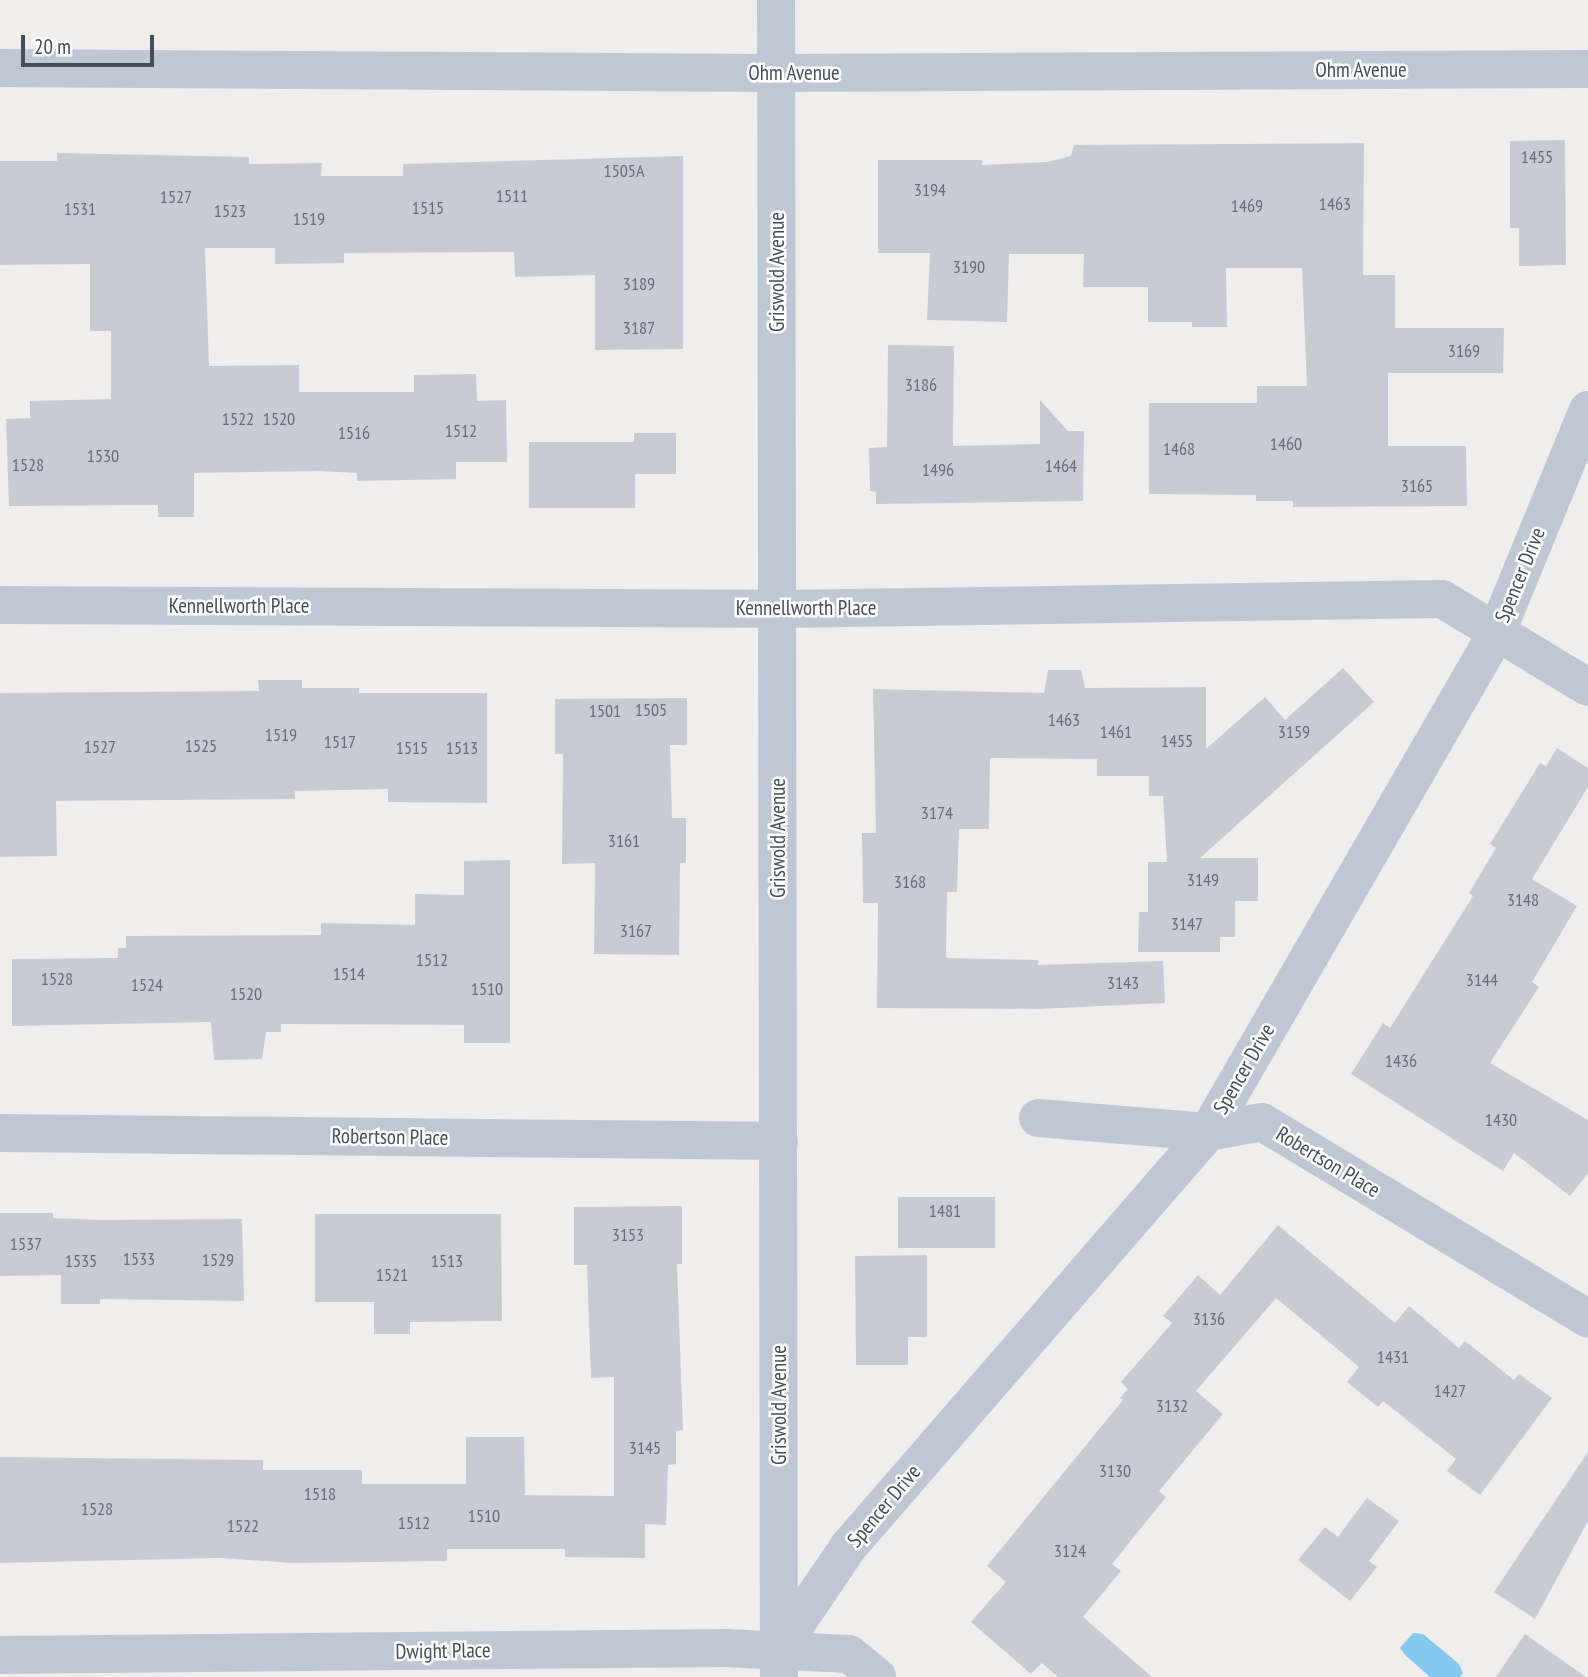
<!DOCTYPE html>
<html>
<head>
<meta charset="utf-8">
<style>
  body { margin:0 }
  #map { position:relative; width:1588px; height:1677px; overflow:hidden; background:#f0eeed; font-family:"PT Sans Narrow",sans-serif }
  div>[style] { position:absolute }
  .water>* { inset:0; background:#83c9f0 }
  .building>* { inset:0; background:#c9cbd4; transform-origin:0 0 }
  .minor>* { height:38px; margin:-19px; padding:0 19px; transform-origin:19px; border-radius:19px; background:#c0c7d4 }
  span { translate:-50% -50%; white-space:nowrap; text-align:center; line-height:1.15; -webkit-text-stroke:5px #fff; paint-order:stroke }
  .number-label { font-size:18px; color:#666c7a }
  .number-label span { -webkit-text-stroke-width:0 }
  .street-label { font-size:21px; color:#454d5c }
  .scale { position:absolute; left:21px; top:35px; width:133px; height:32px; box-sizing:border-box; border:4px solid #454d5c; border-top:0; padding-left:9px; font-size:21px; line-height:24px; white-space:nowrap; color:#454d5c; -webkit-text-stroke:5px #fff; paint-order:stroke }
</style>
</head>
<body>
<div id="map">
  <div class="water">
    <i style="clip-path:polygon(1413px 1633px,1423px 1634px,1459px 1664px,1463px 1673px,1460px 1677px,1430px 1677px,1405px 1655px,1400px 1648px)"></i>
  </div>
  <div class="building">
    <i style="clip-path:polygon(1565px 140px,1566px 265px,1519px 266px,1519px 228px,1510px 228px,1510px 141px)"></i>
    <i style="clip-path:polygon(1364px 143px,1363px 275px,1395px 275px,1395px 328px,1504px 328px,1503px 373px,1388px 373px,1388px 446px,1466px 446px,1467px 506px,1293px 507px,1293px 501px,1256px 501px,1256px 495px,1149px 494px,1149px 403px,1257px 403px,1257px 386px,1307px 386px,1302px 268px,1226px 268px,1227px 327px,1192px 327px,1192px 322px,1148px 322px,1148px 287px,1083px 287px,1084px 254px,1009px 254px,1007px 322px,927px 320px,930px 253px,878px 253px,878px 160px,982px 160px,982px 165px,1047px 162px,1071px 156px,1074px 145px)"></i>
    <i style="clip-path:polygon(57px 153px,249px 157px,249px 164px,322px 163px,321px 176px,403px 176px,403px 164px,683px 156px,683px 349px,595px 350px,595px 275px,515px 277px,514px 252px,344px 253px,344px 263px,275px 264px,275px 248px,205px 248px,209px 366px,299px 365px,299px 392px,414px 392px,414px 375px,476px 374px,477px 401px,506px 400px,507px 462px,456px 462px,456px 479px,357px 481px,357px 473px,319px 471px,194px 473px,194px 517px,158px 517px,158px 505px,9px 506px,6px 419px,30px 418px,30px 401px,111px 399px,111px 331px,90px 331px,90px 264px,0 265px,0 161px,57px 161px)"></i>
    <i style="clip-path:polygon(888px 345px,954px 346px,953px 446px,1040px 444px,1040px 400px,1068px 431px,1084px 431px,1083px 501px,876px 504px,876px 492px,870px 491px,869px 448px,887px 447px)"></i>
    <i style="left:634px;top:433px;width:42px;height:41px"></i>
    <i style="left:529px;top:442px;width:106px;height:66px"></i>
    <i style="clip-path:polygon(1343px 668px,1374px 702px,1200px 858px,1258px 858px,1258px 901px,1235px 901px,1235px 937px,1220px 937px,1220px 952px,1138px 952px,1139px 912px,1148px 912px,1148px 862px,1167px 862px,1163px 796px,1149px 796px,1149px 776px,1097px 776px,1097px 759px,990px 758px,989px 829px,959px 829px,957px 892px,947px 892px,946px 958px,1038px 960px,1038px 965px,1163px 961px,1165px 1003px,1038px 1009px,877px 1008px,878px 903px,863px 903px,862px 833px,876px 833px,873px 689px,1044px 693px,1048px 670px,1081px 670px,1085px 688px,1206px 687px,1206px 749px,1265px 697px,1285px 720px)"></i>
    <i style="clip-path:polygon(258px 680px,302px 680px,302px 688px,359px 688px,359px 693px,487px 693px,487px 803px,388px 802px,388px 789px,295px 791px,295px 799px,56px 801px,57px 856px,0 857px,0 693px,259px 691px)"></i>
    <i style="clip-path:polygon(687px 698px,687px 745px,670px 745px,672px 818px,686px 818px,686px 863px,680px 863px,679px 955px,594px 954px,595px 863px,562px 864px,563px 754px,555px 754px,555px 699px)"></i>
    <i style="clip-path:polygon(1557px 748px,1588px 768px,1588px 787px,1532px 879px,1577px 906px,1532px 982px,1539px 987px,1490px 1063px,1588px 1120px,1588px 1173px,1570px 1196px,1514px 1153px,1503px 1171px,1351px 1074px,1383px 1023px,1390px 1028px,1473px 896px,1469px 893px,1496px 848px,1490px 844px,1540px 763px,1546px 766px)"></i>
    <i style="clip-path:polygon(510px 860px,510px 1043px,464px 1043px,464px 1025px,281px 1024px,281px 1032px,266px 1032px,262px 1059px,214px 1060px,211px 1022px,12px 1026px,12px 959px,118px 958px,118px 948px,126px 948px,126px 936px,321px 935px,321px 923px,415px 925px,415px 894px,464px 895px,464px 861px)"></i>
    <i style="left:995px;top:1197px;width:51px;height:97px;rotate:90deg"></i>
    <i style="clip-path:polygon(682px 1206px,682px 1264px,677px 1264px,683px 1430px,676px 1431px,676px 1464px,668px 1465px,666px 1525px,645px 1524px,645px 1558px,565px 1557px,565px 1549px,447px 1549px,447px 1561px,293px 1563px,220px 1558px,0 1563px,0 1457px,263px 1460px,263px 1470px,362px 1470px,362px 1484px,466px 1484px,466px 1437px,524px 1437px,525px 1495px,614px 1496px,614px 1377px,591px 1378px,587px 1265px,574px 1265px,574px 1207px)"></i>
    <i style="clip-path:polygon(0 1213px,53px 1213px,53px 1218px,100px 1220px,242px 1219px,244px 1301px,100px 1299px,100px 1304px,61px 1304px,61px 1275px,0 1276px)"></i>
    <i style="clip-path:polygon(315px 1214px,501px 1214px,502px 1321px,410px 1322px,410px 1334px,374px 1334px,374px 1302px,315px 1302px)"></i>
    <i style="clip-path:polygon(1278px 1225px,1395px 1323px,1409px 1306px,1459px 1348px,1465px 1341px,1514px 1380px,1519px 1374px,1552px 1398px,1480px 1495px,1447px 1471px,1456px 1459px,1383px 1401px,1378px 1407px,1347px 1382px,1359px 1367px,1276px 1298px,1196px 1391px,1223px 1414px,1159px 1491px,1166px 1497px,1112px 1564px,1121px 1571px,1083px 1617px,1152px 1677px,1058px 1677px,1042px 1663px,1031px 1674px,971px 1622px,1006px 1582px,987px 1566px,1123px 1400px,1120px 1398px,1128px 1389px,1121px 1382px,1172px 1323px,1163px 1316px,1198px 1275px,1220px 1295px)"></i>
    <i style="clip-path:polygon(927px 1255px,927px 1337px,908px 1337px,908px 1365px,856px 1365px,855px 1256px)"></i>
    <i style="clip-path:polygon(1588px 1452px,1588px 1521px,1535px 1619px,1494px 1592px)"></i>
    <i style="clip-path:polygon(1367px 1498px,1399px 1521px,1369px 1561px,1377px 1567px,1350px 1601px,1298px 1560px,1325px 1527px,1338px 1537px)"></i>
    <i style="clip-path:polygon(1525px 1634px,1586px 1677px,1496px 1677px)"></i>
  </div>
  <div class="minor">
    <i style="left:776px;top:0;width:1677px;rotate:89.9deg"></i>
    <i style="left:0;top:68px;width:776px;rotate:0.37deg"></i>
    <i style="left:776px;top:73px;width:812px;rotate:-0.28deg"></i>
    <i style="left:0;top:605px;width:778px;rotate:0.29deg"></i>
    <i style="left:778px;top:609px;width:664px;rotate:-0.86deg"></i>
    <i style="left:1442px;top:599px;width:170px;rotate:31.1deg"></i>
    <i style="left:1038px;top:1118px;width:171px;rotate:4.7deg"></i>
    <i style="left:1208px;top:1132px;width:55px;rotate:-10.5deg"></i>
    <i style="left:1262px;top:1122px;width:381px;rotate:31.1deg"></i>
    <i style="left:0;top:1133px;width:779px;rotate:0.59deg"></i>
    <i style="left:779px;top:1649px;width:125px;rotate:-55.8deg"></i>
    <i style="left:849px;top:1546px;width:548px;rotate:-49.07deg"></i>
    <i style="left:1208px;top:1132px;width:575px;rotate:-59.96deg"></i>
    <i style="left:1496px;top:634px;width:242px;rotate:-67.7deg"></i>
    <i style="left:0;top:1655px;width:726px;rotate:-0.55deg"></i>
    <i style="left:726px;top:1648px;width:123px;rotate:2.8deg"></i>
    <i style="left:849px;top:1654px;width:36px;rotate:39deg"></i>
  </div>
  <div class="number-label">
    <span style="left:1537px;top:157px">1455</span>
    <span style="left:624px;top:171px">1505A</span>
    <span style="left:930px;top:190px">3194</span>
    <span style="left:512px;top:196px">1511</span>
    <span style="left:176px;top:197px">1527</span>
    <span style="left:1335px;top:204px">1463</span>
    <span style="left:1247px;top:206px">1469</span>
    <span style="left:428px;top:208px">1515</span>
    <span style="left:80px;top:209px">1531</span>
    <span style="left:230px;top:211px">1523</span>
    <span style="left:309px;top:219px">1519</span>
    <span style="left:969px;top:267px">3190</span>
    <span style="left:639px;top:284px">3189</span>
    <span style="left:639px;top:328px">3187</span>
    <span style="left:1464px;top:351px">3169</span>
    <span style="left:921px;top:385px">3186</span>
    <span style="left:238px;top:419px">1522</span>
    <span style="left:279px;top:419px">1520</span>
    <span style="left:461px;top:431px">1512</span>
    <span style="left:354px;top:433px">1516</span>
    <span style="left:1286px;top:444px">1460</span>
    <span style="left:1179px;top:449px">1468</span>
    <span style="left:103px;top:456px">1530</span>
    <span style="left:28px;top:465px">1528</span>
    <span style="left:1061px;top:466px">1464</span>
    <span style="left:938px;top:470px">1496</span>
    <span style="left:1417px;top:486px">3165</span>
    <span style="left:651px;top:710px">1505</span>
    <span style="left:605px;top:711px">1501</span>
    <span style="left:1064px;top:720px">1463</span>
    <span style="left:1116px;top:732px">1461</span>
    <span style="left:1294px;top:732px">3159</span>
    <span style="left:281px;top:735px">1519</span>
    <span style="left:1177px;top:741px">1455</span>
    <span style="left:340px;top:742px">1517</span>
    <span style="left:201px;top:746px">1525</span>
    <span style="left:100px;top:747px">1527</span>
    <span style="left:412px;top:748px">1515</span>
    <span style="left:462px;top:748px">1513</span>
    <span style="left:937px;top:813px">3174</span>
    <span style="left:624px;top:841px">3161</span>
    <span style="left:1203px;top:880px">3149</span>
    <span style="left:910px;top:882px">3168</span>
    <span style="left:1523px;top:900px">3148</span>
    <span style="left:1187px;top:924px">3147</span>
    <span style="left:636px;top:931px">3167</span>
    <span style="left:432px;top:960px">1512</span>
    <span style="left:349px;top:974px">1514</span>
    <span style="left:57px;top:979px">1528</span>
    <span style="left:1482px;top:980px">3144</span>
    <span style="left:1123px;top:983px">3143</span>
    <span style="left:147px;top:985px">1524</span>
    <span style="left:487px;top:989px">1510</span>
    <span style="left:246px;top:994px">1520</span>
    <span style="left:1401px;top:1061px">1436</span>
    <span style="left:1501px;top:1120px">1430</span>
    <span style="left:945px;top:1211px">1481</span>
    <span style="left:628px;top:1235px">3153</span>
    <span style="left:26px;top:1244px">1537</span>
    <span style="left:139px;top:1259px">1533</span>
    <span style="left:218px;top:1260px">1529</span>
    <span style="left:81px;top:1261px">1535</span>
    <span style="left:447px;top:1261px">1513</span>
    <span style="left:392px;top:1275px">1521</span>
    <span style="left:1209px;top:1319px">3136</span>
    <span style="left:1393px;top:1357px">1431</span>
    <span style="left:1450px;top:1391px">1427</span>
    <span style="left:1172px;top:1406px">3132</span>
    <span style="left:645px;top:1448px">3145</span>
    <span style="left:1115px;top:1471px">3130</span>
    <span style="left:320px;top:1494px">1518</span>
    <span style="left:97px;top:1509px">1528</span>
    <span style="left:484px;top:1516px">1510</span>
    <span style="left:414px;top:1523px">1512</span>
    <span style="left:243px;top:1526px">1522</span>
    <span style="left:1070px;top:1551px">3124</span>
  </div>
  <div class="street-label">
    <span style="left:1361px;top:70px">Ohm Avenue</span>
    <span style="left:794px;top:73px">Ohm Avenue</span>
    <span style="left:777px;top:272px;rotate:-90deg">Griswold Avenue</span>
    <span style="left:1520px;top:575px;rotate:-68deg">Spencer Drive</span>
    <span style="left:239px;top:606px">Kennellworth Place</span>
    <span style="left:806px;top:608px">Kennellworth Place</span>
    <span style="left:778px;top:838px;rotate:-90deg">Griswold Avenue</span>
    <span style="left:1244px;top:1069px;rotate:-60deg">Spencer Drive</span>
    <span style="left:390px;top:1137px;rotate:1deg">Robertson Place</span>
    <span style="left:1328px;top:1162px;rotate:31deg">Robertson Place</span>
    <span style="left:779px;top:1405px;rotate:-90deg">Griswold Avenue</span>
    <span style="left:884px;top:1506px;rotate:-50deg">Spencer Drive</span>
    <span style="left:443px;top:1651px;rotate:-1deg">Dwight Place</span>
  </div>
  <div class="scale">20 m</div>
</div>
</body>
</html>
